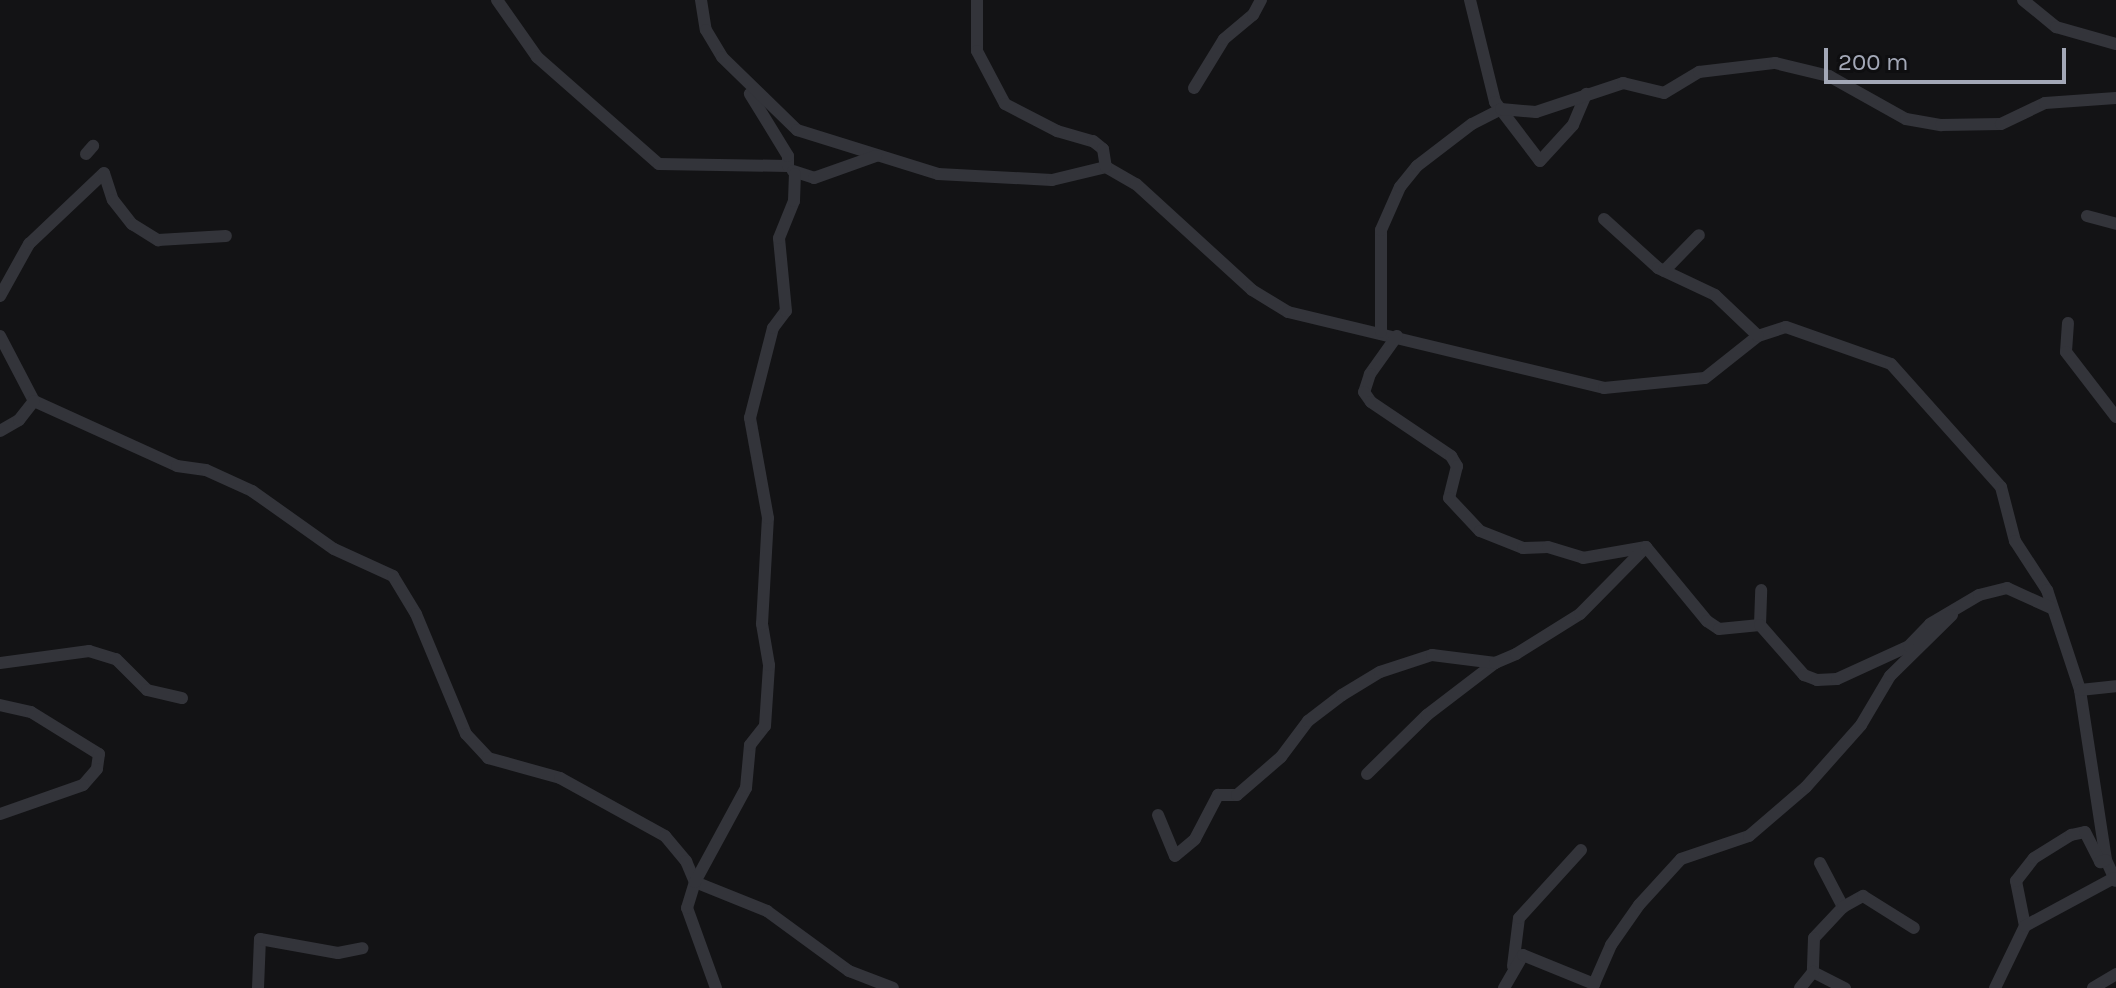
<!DOCTYPE html>
<html>
<head>
<meta charset="utf-8">
<style>
  body { margin:0 }
  #map { position:relative; width:2116px; height:988px; overflow:hidden; background:#131315; font-family:Karla,sans-serif }
  div>[style] { position:absolute }
  .minor>* { height:12px; margin:-6px; padding:0 6px; transform-origin:6px; border-radius:6px; background:#33343a }
  span { translate:-50% -50%; white-space:nowrap; text-align:center; line-height:1.15; -webkit-text-stroke:8px #0e0e10; paint-order:stroke }
  .scale { position:absolute; left:1824px; top:48px; width:242px; height:36px; box-sizing:border-box; border:4px solid #a3a8b7; border-top:0; padding-left:10px; font-size:24px; line-height:28px; white-space:nowrap; color:#a3a8b7; -webkit-text-stroke:6px #0e0e10; paint-order:stroke }
</style>
</head>
<body>
<div id="map">
  <div class="minor">
    <i style="left:497px;top:0;width:70px;rotate:54.9deg"></i>
    <i style="left:537px;top:57px;width:162px;rotate:41.3deg"></i>
    <i style="left:659px;top:164px;width:129px;rotate:0.9deg"></i>
    <i style="left:788px;top:166px;width:10px;rotate:-90deg"></i>
    <i style="left:788px;top:156px;width:73px;rotate:-121.5deg"></i>
    <i style="left:701px;top:0;width:30px;rotate:81deg"></i>
    <i style="left:706px;top:30px;width:31px;rotate:59deg"></i>
    <i style="left:722px;top:57px;width:105px;rotate:44.2deg"></i>
    <i style="left:797px;top:130px;width:148px;rotate:17.3deg"></i>
    <i style="left:938px;top:174px;width:114px;rotate:3deg"></i>
    <i style="left:1052px;top:180px;width:56px;rotate:-13.5deg"></i>
    <i style="left:1106px;top:167px;width:34px;rotate:30deg"></i>
    <i style="left:1136px;top:184px;width:157px;rotate:42.4deg"></i>
    <i style="left:1252px;top:290px;width:42px;rotate:31.4deg"></i>
    <i style="left:1288px;top:312px;width:325px;rotate:13.5deg"></i>
    <i style="left:1604px;top:388px;width:101px;rotate:-5.7deg"></i>
    <i style="left:1705px;top:378px;width:68px;rotate:-38.4deg"></i>
    <i style="left:1758px;top:336px;width:29px;rotate:-18deg"></i>
    <i style="left:1786px;top:327px;width:111px;rotate:19.4deg"></i>
    <i style="left:1891px;top:364px;width:165px;rotate:48.2deg"></i>
    <i style="left:2001px;top:487px;width:56px;rotate:75.5deg"></i>
    <i style="left:2015px;top:541px;width:59px;rotate:56.9deg"></i>
    <i style="left:2047px;top:590px;width:105px;rotate:71.7deg"></i>
    <i style="left:2080px;top:690px;width:172px;rotate:81.3deg"></i>
    <i style="left:2106px;top:860px;width:23px;rotate:65deg"></i>
    <i style="left:977px;top:0;width:51px;rotate:90deg"></i>
    <i style="left:977px;top:51px;width:60px;rotate:62.2deg"></i>
    <i style="left:1005px;top:104px;width:59px;rotate:27.4deg"></i>
    <i style="left:1057px;top:131px;width:37px;rotate:16deg"></i>
    <i style="left:1093px;top:141px;width:13px;rotate:39deg"></i>
    <i style="left:1103px;top:149px;width:18px;rotate:81deg"></i>
    <i style="left:1470px;top:0;width:105px;rotate:76.2deg"></i>
    <i style="left:1495px;top:102px;width:74px;rotate:52.7deg"></i>
    <i style="left:1540px;top:161px;width:49px;rotate:-47.5deg"></i>
    <i style="left:1573px;top:125px;width:34px;rotate:-67deg"></i>
    <i style="left:2023px;top:0;width:43px;rotate:39.3deg"></i>
    <i style="left:2056px;top:27px;width:62px;rotate:15.8deg"></i>
    <i style="left:1194px;top:88px;width:57px;rotate:-58.5deg"></i>
    <i style="left:1224px;top:39px;width:38px;rotate:-40deg"></i>
    <i style="left:1253px;top:15px;width:17px;rotate:-62deg"></i>
    <i style="left:86px;top:154px;width:11px;rotate:-49deg"></i>
    <i style="left:793px;top:171px;width:22px;rotate:18deg"></i>
    <i style="left:814px;top:178px;width:66px;rotate:-19.5deg"></i>
    <i style="left:2087px;top:216px;width:30px;rotate:15deg"></i>
    <i style="left:1604px;top:219px;width:73px;rotate:42.2deg"></i>
    <i style="left:1658px;top:268px;width:63px;rotate:25.3deg"></i>
    <i style="left:1715px;top:295px;width:59px;rotate:43.6deg"></i>
    <i style="left:1664px;top:271px;width:50px;rotate:-45.8deg"></i>
    <i style="left:0;top:296px;width:60px;rotate:-60.9deg"></i>
    <i style="left:29px;top:244px;width:103px;rotate:-43.4deg"></i>
    <i style="left:104px;top:173px;width:28px;rotate:72deg"></i>
    <i style="left:113px;top:200px;width:31px;rotate:52deg"></i>
    <i style="left:132px;top:224px;width:31px;rotate:32deg"></i>
    <i style="left:158px;top:240px;width:68px;rotate:-3.4deg"></i>
    <i style="left:2068px;top:323px;width:29px;rotate:94deg"></i>
    <i style="left:2066px;top:352px;width:82px;rotate:52.4deg"></i>
    <i style="left:1381px;top:332px;width:102px;rotate:-90deg"></i>
    <i style="left:1381px;top:230px;width:47px;rotate:-66.2deg"></i>
    <i style="left:1400px;top:187px;width:27px;rotate:-51deg"></i>
    <i style="left:1417px;top:166px;width:69px;rotate:-37.4deg"></i>
    <i style="left:1472px;top:124px;width:33px;rotate:-27deg"></i>
    <i style="left:1501px;top:109px;width:35px;rotate:5deg"></i>
    <i style="left:1536px;top:112px;width:92px;rotate:-18.4deg"></i>
    <i style="left:1623px;top:83px;width:42px;rotate:13.7deg"></i>
    <i style="left:1664px;top:93px;width:41px;rotate:-31deg"></i>
    <i style="left:1699px;top:72px;width:77px;rotate:-6.8deg"></i>
    <i style="left:1775px;top:63px;width:56px;rotate:13.5deg"></i>
    <i style="left:1829px;top:76px;width:88px;rotate:29.2deg"></i>
    <i style="left:1906px;top:119px;width:36px;rotate:10deg"></i>
    <i style="left:1941px;top:125px;width:60px;rotate:-1deg"></i>
    <i style="left:2001px;top:124px;width:49px;rotate:-25.5deg"></i>
    <i style="left:2045px;top:103px;width:71px;rotate:-4deg"></i>
    <i style="left:0;top:336px;width:73px;rotate:62.4deg"></i>
    <i style="left:34px;top:401px;width:157px;rotate:24.4deg"></i>
    <i style="left:177px;top:466px;width:29px;rotate:8deg"></i>
    <i style="left:206px;top:470px;width:51px;rotate:24.5deg"></i>
    <i style="left:252px;top:491px;width:100px;rotate:35.3deg"></i>
    <i style="left:334px;top:549px;width:65px;rotate:24.6deg"></i>
    <i style="left:393px;top:576px;width:44px;rotate:58.8deg"></i>
    <i style="left:416px;top:614px;width:130px;rotate:67.4deg"></i>
    <i style="left:466px;top:734px;width:33px;rotate:47deg"></i>
    <i style="left:488px;top:758px;width:75px;rotate:15.5deg"></i>
    <i style="left:560px;top:778px;width:120px;rotate:28.9deg"></i>
    <i style="left:665px;top:836px;width:33px;rotate:50deg"></i>
    <i style="left:686px;top:861px;width:23px;rotate:67deg"></i>
    <i style="left:695px;top:882px;width:78px;rotate:21.9deg"></i>
    <i style="left:767px;top:911px;width:102px;rotate:36.2deg"></i>
    <i style="left:849px;top:971px;width:47px;rotate:21.1deg"></i>
    <i style="left:1397px;top:336px;width:47px;rotate:125.4deg"></i>
    <i style="left:1370px;top:374px;width:19px;rotate:108deg"></i>
    <i style="left:1364px;top:392px;width:12px;rotate:55deg"></i>
    <i style="left:1371px;top:402px;width:97px;rotate:34deg"></i>
    <i style="left:1451px;top:456px;width:12px;rotate:59deg"></i>
    <i style="left:1457px;top:466px;width:33px;rotate:104deg"></i>
    <i style="left:1449px;top:498px;width:45px;rotate:46.8deg"></i>
    <i style="left:1480px;top:531px;width:46px;rotate:21.6deg"></i>
    <i style="left:1523px;top:548px;width:25px;rotate:-2deg"></i>
    <i style="left:1548px;top:547px;width:37px;rotate:17deg"></i>
    <i style="left:1583px;top:558px;width:64px;rotate:-9.9deg"></i>
    <i style="left:0;top:431px;width:22px;rotate:-30deg"></i>
    <i style="left:19px;top:420px;width:24px;rotate:-52deg"></i>
    <i style="left:1760px;top:625px;width:35px;rotate:-88deg"></i>
    <i style="left:0;top:663px;width:90px;rotate:-7.7deg"></i>
    <i style="left:89px;top:651px;width:28px;rotate:17deg"></i>
    <i style="left:116px;top:659px;width:44px;rotate:45deg"></i>
    <i style="left:147px;top:690px;width:36px;rotate:13deg"></i>
    <i style="left:2080px;top:690px;width:36px;rotate:-6deg"></i>
    <i style="left:0;top:705px;width:32px;rotate:13deg"></i>
    <i style="left:31px;top:712px;width:80px;rotate:31.7deg"></i>
    <i style="left:99px;top:754px;width:15px;rotate:98deg"></i>
    <i style="left:97px;top:769px;width:21px;rotate:131deg"></i>
    <i style="left:83px;top:785px;width:88px;rotate:160.7deg"></i>
    <i style="left:1367px;top:774px;width:84px;rotate:-44.5deg"></i>
    <i style="left:1427px;top:715px;width:86px;rotate:-37.4deg"></i>
    <i style="left:1158px;top:815px;width:44px;rotate:67.5deg"></i>
    <i style="left:1175px;top:856px;width:26px;rotate:-40deg"></i>
    <i style="left:1195px;top:839px;width:50px;rotate:-62.4deg"></i>
    <i style="left:1218px;top:795px;width:19px"></i>
    <i style="left:1237px;top:795px;width:58px;rotate:-40.8deg"></i>
    <i style="left:1281px;top:757px;width:45px;rotate:-53.1deg"></i>
    <i style="left:1308px;top:721px;width:43px;rotate:-37.4deg"></i>
    <i style="left:1342px;top:695px;width:44px;rotate:-31.2deg"></i>
    <i style="left:1380px;top:672px;width:55px;rotate:-18.1deg"></i>
    <i style="left:1432px;top:655px;width:64px;rotate:7.2deg"></i>
    <i style="left:1495px;top:663px;width:23px;rotate:-23deg"></i>
    <i style="left:1516px;top:654px;width:75px;rotate:-32deg"></i>
    <i style="left:1580px;top:614px;width:94px;rotate:-45.4deg"></i>
    <i style="left:1646px;top:547px;width:96px;rotate:50.5deg"></i>
    <i style="left:1707px;top:621px;width:14px;rotate:34deg"></i>
    <i style="left:1719px;top:629px;width:41px;rotate:-5.6deg"></i>
    <i style="left:1760px;top:625px;width:67px;rotate:48.7deg"></i>
    <i style="left:1804px;top:675px;width:14px;rotate:21deg"></i>
    <i style="left:1817px;top:680px;width:20px;rotate:-3deg"></i>
    <i style="left:1837px;top:679px;width:79px;rotate:-24.6deg"></i>
    <i style="left:1909px;top:646px;width:30px;rotate:-46deg"></i>
    <i style="left:1930px;top:624px;width:57px;rotate:-30.6deg"></i>
    <i style="left:1979px;top:595px;width:29px;rotate:-14deg"></i>
    <i style="left:2007px;top:588px;width:48px;rotate:24.4deg"></i>
    <i style="left:1820px;top:863px;width:50px;rotate:62.4deg"></i>
    <i style="left:1843px;top:907px;width:42px;rotate:133.1deg"></i>
    <i style="left:1814px;top:938px;width:34px;rotate:92deg"></i>
    <i style="left:1813px;top:972px;width:36px;rotate:27deg"></i>
    <i style="left:1843px;top:907px;width:23px;rotate:-29deg"></i>
    <i style="left:1863px;top:896px;width:60px;rotate:32.1deg"></i>
    <i style="left:2025px;top:926px;width:46px;rotate:-101.3deg"></i>
    <i style="left:2016px;top:881px;width:29px;rotate:-52deg"></i>
    <i style="left:2034px;top:858px;width:44px;rotate:-31.9deg"></i>
    <i style="left:2071px;top:835px;width:14px;rotate:-12deg"></i>
    <i style="left:2085px;top:832px;width:34px;rotate:63deg"></i>
    <i style="left:2100px;top:862px;width:6px;rotate:-18deg"></i>
    <i style="left:1513px;top:966px;width:48px;rotate:-82.9deg"></i>
    <i style="left:1519px;top:918px;width:92px;rotate:-47.6deg"></i>
    <i style="left:258px;top:988px;width:49px;rotate:-87.7deg"></i>
    <i style="left:260px;top:939px;width:79px;rotate:10.2deg"></i>
    <i style="left:338px;top:953px;width:25px;rotate:-11deg"></i>
    <i style="left:716px;top:988px;width:85px;rotate:-109.9deg"></i>
    <i style="left:687px;top:908px;width:27px;rotate:-73deg"></i>
    <i style="left:695px;top:882px;width:107px;rotate:-61.5deg"></i>
    <i style="left:746px;top:788px;width:43px;rotate:-84.7deg"></i>
    <i style="left:750px;top:745px;width:24px;rotate:-52deg"></i>
    <i style="left:765px;top:726px;width:61px;rotate:-86.2deg"></i>
    <i style="left:769px;top:665px;width:42px;rotate:-99.7deg"></i>
    <i style="left:762px;top:624px;width:106px;rotate:-86.8deg"></i>
    <i style="left:768px;top:518px;width:102px;rotate:-100.2deg"></i>
    <i style="left:750px;top:418px;width:93px;rotate:-75.7deg"></i>
    <i style="left:773px;top:328px;width:21px;rotate:-53deg"></i>
    <i style="left:786px;top:311px;width:73px;rotate:-95.5deg"></i>
    <i style="left:779px;top:238px;width:40px;rotate:-68deg"></i>
    <i style="left:794px;top:201px;width:27px;rotate:-88deg"></i>
    <i style="left:1504px;top:988px;width:38px;rotate:-60deg"></i>
    <i style="left:1523px;top:955px;width:77px;rotate:22.2deg"></i>
    <i style="left:1594px;top:984px;width:43px;rotate:-66.4deg"></i>
    <i style="left:1611px;top:945px;width:49px;rotate:-55deg"></i>
    <i style="left:1639px;top:905px;width:62px;rotate:-47.6deg"></i>
    <i style="left:1681px;top:859px;width:72px;rotate:-18.7deg"></i>
    <i style="left:1749px;top:836px;width:75px;rotate:-40.7deg"></i>
    <i style="left:1806px;top:787px;width:83px;rotate:-48.4deg"></i>
    <i style="left:1861px;top:725px;width:57px;rotate:-59.4deg"></i>
    <i style="left:1890px;top:676px;width:87px;rotate:-44.5deg"></i>
    <i style="left:1800px;top:988px;width:21px;rotate:-51deg"></i>
    <i style="left:1995px;top:988px;width:69px;rotate:-64.2deg"></i>
    <i style="left:2025px;top:926px;width:101px;rotate:-28.3deg"></i>
    <i style="left:2093px;top:988px;width:27px;rotate:-31deg"></i>
  </div>
  <div class="scale">200 m</div>
</div>
</body>
</html>
